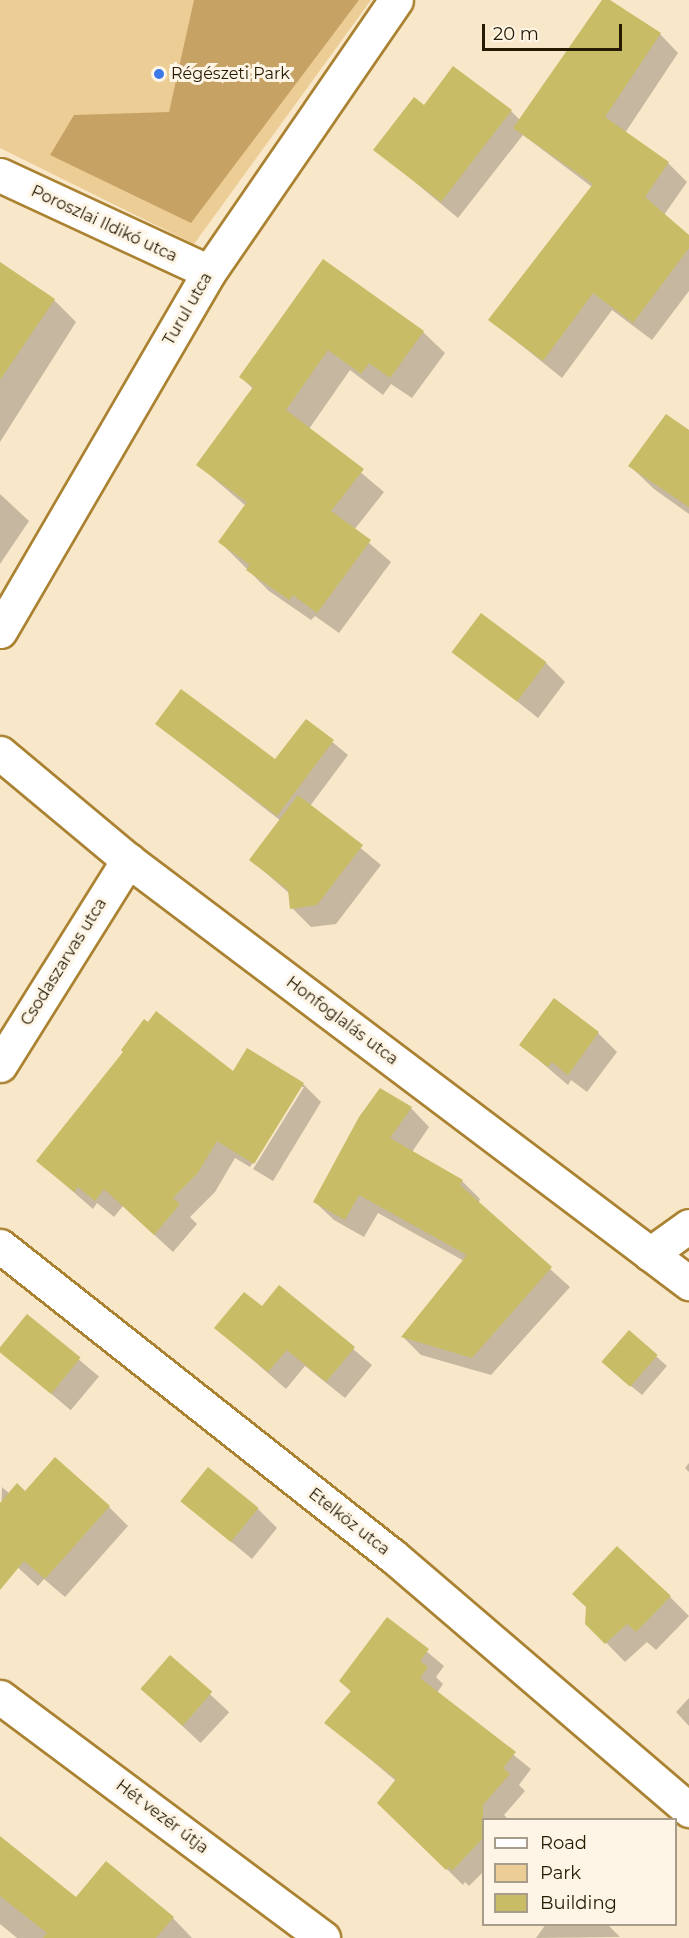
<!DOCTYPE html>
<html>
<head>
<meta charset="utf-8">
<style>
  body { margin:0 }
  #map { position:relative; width:689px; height:1938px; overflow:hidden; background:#f8e7c9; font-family:Montserrat,sans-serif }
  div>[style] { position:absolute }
  .green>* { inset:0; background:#eccd95 }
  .forest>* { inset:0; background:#c6a364 }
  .shadow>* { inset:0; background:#0003; transform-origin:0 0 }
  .building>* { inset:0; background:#c8bc66; transform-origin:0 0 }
  .roads { filter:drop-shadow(2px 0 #aa8232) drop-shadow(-2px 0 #aa8232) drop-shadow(0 2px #aa8232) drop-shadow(0 -2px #aa8232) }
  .minor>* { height:33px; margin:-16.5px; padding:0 16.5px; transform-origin:16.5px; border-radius:16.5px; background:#fff }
  .dots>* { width:16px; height:16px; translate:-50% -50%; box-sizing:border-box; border:3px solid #fef5e6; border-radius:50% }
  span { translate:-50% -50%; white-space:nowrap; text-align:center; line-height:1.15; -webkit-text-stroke:6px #fef5e6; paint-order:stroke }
  .poi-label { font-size:16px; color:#271a02 }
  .left { translate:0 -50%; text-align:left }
  .street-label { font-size:16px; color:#271a02 }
  .legend { position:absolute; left:482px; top:1818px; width:195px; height:108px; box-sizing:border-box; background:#fef5e6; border:2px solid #a89d8b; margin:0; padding:8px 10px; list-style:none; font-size:18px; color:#271a02 }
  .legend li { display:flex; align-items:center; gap:12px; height:30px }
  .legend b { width:30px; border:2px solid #a89d8b }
  .scale { position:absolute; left:482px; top:24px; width:140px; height:27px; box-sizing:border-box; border:3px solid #271a02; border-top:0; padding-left:8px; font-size:18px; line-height:21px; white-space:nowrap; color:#271a02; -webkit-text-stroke:4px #fef5e6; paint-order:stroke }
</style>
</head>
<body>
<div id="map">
  <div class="green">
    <i style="clip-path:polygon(0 0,371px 0,194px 244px,0 148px)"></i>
  </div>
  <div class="forest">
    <i style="clip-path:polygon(194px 0,359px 0,191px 223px,50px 155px,74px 115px,169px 112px)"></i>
  </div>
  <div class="shadow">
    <i style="clip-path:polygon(604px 0,660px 34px,678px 53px,625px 133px,668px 163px,687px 182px,664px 215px,689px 237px,689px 291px,652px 340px,612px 310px,562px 378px,490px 320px,592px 187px,523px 135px,458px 218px,375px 149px,424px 107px,511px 111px,520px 120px)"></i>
    <i style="clip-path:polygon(324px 261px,423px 332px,445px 353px,412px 398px,391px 384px,383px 395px,350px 370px,309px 429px,384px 492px,354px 530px,391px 562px,339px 633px,315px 616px,311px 620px,269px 591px,220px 542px,246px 506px,198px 465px,253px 389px,241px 377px)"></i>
    <i style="clip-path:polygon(0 264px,54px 300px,76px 322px,0 442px)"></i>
    <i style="clip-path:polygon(689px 432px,689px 514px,654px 489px,630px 466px)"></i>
    <i style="clip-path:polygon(0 494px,29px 521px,0 564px)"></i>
    <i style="clip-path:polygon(454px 651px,546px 663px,565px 682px,538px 718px)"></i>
    <i style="clip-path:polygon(307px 721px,348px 755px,310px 806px,381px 865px,336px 924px,311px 927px,292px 908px,290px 894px,251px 860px,281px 821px,157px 724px,276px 761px)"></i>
    <i style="clip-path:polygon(598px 1033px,617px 1052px,587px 1092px,571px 1080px,568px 1085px,521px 1045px)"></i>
    <i style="clip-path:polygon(248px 1050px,303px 1084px,321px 1102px,273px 1181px,253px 1169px,304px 1087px,300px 1087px,250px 1167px,235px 1158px,215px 1192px,190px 1217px,197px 1224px,173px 1252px,123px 1206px,114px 1217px,97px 1203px,93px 1209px,38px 1161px,233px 1073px)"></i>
    <i style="clip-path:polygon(411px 1108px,429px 1127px,412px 1152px,462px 1181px,480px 1199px,478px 1204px,570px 1287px,491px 1375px,421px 1355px,403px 1337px,464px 1261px,378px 1213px,364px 1237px,334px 1220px,315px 1202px)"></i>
    <i style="clip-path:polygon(280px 1287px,372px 1365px,345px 1398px,305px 1366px,286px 1389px,216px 1328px,262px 1308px)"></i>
    <i style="left:27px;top:1316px;width:94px;height:44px;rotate:40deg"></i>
    <i style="clip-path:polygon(630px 1333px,667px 1366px,642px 1395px,614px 1372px)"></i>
    <i style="clip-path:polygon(689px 1463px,689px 1472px,685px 1468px)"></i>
    <i style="clip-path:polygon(2px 1487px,10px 1494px,109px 1507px,128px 1526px,65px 1597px,44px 1579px,38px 1586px,0 1551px)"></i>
    <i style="clip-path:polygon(183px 1502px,258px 1509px,277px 1528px,252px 1559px)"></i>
    <i style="clip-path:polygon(670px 1597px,689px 1616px,656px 1650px,647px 1642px,625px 1662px,587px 1623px)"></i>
    <i style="clip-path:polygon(388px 1619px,444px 1666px,436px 1677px,443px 1684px,437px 1693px,531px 1769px,519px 1785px,525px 1791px,504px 1815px,509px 1820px,484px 1820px,484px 1871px,469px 1886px,465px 1882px,463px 1885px,379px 1802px,396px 1781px,326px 1722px,352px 1693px,341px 1681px)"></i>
    <i style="left:170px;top:1657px;width:81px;height:42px;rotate:43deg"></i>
    <i style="clip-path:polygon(689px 1698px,689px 1726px,676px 1712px)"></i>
    <i style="clip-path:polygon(0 1838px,77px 1899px,173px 1918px,192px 1938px,17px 1938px,0 1924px)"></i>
    <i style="clip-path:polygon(546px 1924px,607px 1924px,620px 1937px,536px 1938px)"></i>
  </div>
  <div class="building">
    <i style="clip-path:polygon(602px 0,610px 0,661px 33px,605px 117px,669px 162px,645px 197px,689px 235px,689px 248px,633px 323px,593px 293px,543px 361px,488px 320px,593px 184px,513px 128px)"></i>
    <i style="clip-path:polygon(453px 66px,512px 110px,441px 202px,373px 150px,414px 97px,424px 105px)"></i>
    <i style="clip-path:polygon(323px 259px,424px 331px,390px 378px,369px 363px,361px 374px,328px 350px,286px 410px,364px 469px,331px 511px,371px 540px,317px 613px,293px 595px,289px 600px,246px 570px,250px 565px,218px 542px,247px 502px,196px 465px,253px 387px,239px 377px)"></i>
    <i style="clip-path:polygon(0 262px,55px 299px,0 380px)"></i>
    <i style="clip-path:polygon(666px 414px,689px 430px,689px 507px,628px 466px)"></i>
    <i style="left:481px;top:613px;width:82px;height:49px;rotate:37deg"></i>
    <i style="clip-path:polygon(181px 689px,275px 759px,306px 719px,334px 740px,277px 816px,155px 724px)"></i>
    <i style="clip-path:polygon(298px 795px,363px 845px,317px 905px,290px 909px,288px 890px,249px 860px)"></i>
    <i style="clip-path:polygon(554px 998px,599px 1032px,568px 1075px,552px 1062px,548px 1067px,519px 1045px)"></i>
    <i style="clip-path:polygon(156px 1011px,233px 1071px,247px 1048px,304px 1083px,254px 1164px,217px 1141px,197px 1174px,173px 1198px,180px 1204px,154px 1235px,104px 1189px,95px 1201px,78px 1187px,74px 1192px,36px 1161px,123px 1052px,121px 1050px,144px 1019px,148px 1022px)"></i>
    <i style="clip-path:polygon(380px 1088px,412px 1107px,390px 1138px,463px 1180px,460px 1185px,552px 1267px,472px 1358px,401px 1337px,467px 1255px,359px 1195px,345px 1220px,313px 1202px,359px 1117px)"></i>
    <i style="clip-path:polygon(279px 1285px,355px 1347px,326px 1382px,287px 1350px,268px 1372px,214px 1328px,244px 1292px,262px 1306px)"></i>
    <i style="left:27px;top:1314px;width:69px;height:47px;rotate:39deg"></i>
    <i style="left:629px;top:1330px;width:38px;height:42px;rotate:41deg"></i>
    <i style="clip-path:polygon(55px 1457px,110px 1506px,45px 1579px,24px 1561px,0 1590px,0 1503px,17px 1483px,25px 1491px)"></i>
    <i style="left:208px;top:1467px;width:65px;height:44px;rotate:39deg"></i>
    <i style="clip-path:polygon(617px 1546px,671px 1596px,636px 1632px,627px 1624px,605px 1644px,585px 1624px,586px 1607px,572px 1594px)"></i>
    <i style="clip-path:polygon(387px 1617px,429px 1649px,420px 1661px,428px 1667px,420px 1678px,516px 1752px,503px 1768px,510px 1774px,483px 1805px,483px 1838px,452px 1871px,449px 1867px,446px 1870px,377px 1803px,396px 1779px,324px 1723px,351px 1691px,339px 1681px)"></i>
    <i style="left:170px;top:1655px;width:56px;height:45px;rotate:41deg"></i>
    <i style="clip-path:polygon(0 1836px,76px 1897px,106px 1861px,174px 1917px,156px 1938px,43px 1938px,47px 1933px,0 1896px)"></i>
  </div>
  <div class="roads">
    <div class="minor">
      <i style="left:0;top:175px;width:230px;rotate:24.9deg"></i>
      <i style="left:0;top:631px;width:415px;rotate:-59.8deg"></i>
      <i style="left:209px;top:272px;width:330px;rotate:-55.5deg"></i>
      <i style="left:0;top:753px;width:167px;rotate:39.9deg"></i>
      <i style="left:128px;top:860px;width:703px;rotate:37.02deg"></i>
      <i style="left:0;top:1065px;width:242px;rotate:-58deg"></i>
      <i style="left:0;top:1246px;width:502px;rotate:38.29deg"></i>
      <i style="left:394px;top:1557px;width:389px;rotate:40.6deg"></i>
      <i style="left:650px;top:1254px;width:48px;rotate:-35.7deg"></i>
      <i style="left:0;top:1697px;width:403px;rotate:36.7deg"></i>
    </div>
  </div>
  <div class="dots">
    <i style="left:159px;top:74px;background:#3c78e7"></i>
  </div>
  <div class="poi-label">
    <span class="left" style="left:171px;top:74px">Régészeti Park</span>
  </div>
  <div class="street-label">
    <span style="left:104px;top:224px;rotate:25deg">Poroszlai Ildikó utca</span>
    <span style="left:188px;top:309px;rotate:-60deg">Turul utca</span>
    <span style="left:64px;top:962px;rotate:-58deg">Csodaszarvas utca</span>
    <span style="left:342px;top:1021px;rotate:37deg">Honfoglalás utca</span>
    <span style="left:349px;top:1522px;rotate:38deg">Etelköz utca</span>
    <span style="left:162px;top:1817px;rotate:37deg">Hét vezér útja</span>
  </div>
  <ul class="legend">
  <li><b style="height:8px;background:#fff"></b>Road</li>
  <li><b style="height:16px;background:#eccd95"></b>Park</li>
  <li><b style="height:16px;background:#c8bc66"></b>Building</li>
  </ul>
  <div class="scale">20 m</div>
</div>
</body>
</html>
